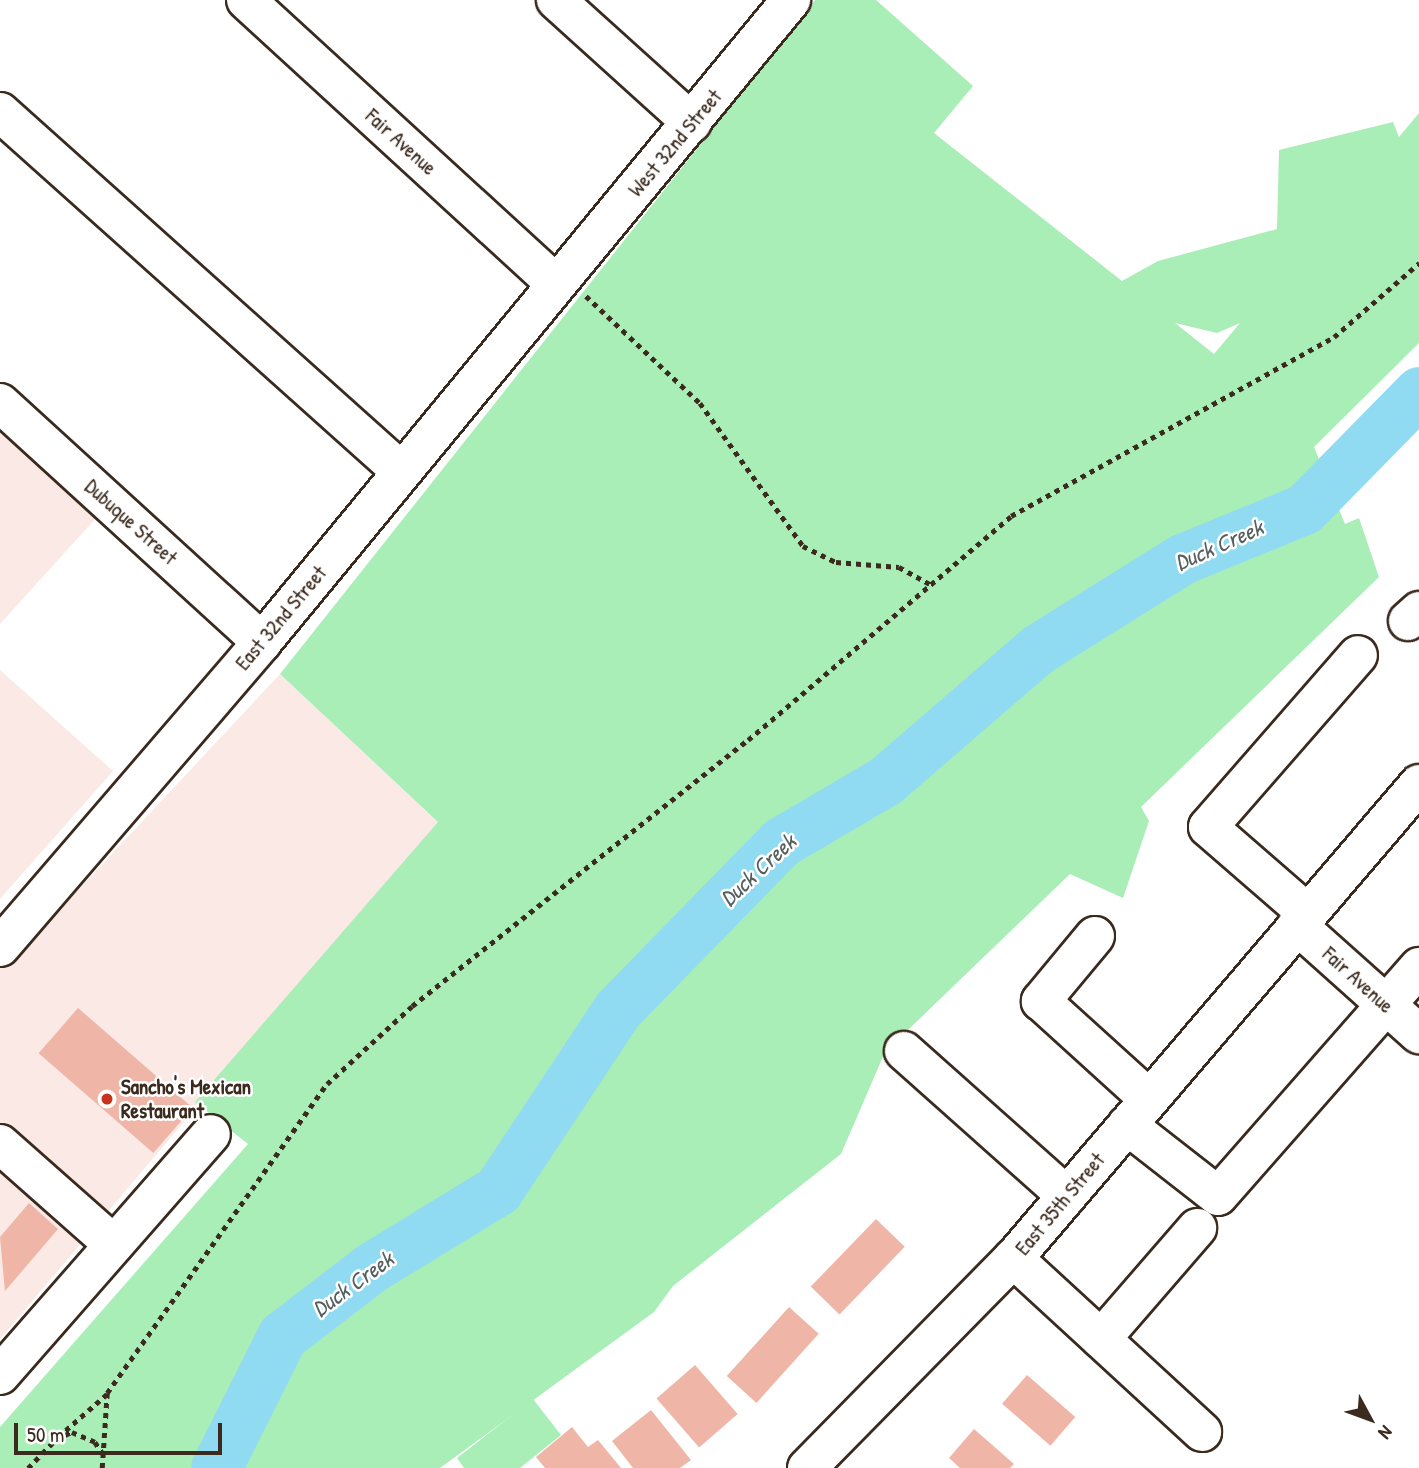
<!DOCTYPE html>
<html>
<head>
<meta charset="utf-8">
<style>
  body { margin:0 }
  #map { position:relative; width:1419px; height:1468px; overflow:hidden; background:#fff; font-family:"Patrick Hand",sans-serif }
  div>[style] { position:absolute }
  .built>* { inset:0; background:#fae9e5 }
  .green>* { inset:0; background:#a9edb7 }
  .river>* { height:51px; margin:-25.5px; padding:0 25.5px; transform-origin:25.5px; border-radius:25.5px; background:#91dbf2 }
  .building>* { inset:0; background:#efb6a7; transform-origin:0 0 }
  .path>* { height:4.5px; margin-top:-2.25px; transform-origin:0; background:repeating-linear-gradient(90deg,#3b2a1e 0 5px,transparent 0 10px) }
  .roads { filter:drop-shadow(2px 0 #3b2a1e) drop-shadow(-2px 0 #3b2a1e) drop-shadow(0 2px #3b2a1e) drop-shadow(0 -2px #3b2a1e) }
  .minor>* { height:38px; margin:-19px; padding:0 19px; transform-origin:19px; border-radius:19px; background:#fff }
  .dots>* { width:19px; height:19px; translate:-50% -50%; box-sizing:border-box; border:4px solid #fff; border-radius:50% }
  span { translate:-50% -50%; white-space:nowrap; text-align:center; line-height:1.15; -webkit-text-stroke:5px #fff; paint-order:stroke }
  .street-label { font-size:21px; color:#3b2a1e }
  .poi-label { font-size:21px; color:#3b2a1e; font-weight:700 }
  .left { translate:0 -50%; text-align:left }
  .water-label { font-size:23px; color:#555f5e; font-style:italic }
  .north { position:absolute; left:1335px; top:1384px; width:70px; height:70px; -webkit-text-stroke:5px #fff; paint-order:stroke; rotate:131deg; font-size:19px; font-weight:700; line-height:28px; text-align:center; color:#3b2a1e }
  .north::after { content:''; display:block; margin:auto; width:24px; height:32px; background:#3b2a1e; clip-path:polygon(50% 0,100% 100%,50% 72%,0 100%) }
  .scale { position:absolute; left:14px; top:1423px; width:208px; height:32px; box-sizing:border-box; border:4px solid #3b2a1e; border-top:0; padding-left:9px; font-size:21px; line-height:24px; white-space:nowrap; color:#3b2a1e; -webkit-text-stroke:5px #fff; paint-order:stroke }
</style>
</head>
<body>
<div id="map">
  <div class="built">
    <i style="clip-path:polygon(0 431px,97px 517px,0 624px)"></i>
    <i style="clip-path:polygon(0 670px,113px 771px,0 899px)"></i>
    <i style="clip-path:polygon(280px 674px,438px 822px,0 1339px,0 928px,22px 950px)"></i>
  </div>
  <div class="green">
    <i style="clip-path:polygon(evenodd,815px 0,876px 0,973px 86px,934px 133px,1122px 281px,1158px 261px,1277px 229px,1279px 150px,1393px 122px,1399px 137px,1419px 113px,1419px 343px,1314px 447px,1345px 524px,1359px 518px,1379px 577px,1141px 807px,1149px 821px,1123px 898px,1070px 874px,885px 1052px,841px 1154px,673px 1286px,654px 1312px,440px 1468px,0 1468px,0 1427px,248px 1144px,195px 1102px,438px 822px,280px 674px,815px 0,1175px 323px,1217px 333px,1240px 323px,1214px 354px,1175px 323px)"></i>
    <i style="clip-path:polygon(533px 1399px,561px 1435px,520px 1468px,464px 1468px,457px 1458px)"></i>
  </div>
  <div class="river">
    <i style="left:216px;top:1468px;width:148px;rotate:-63.4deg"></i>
    <i style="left:282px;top:1336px;width:113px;rotate:-37.5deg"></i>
    <i style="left:372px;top:1267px;width:148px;rotate:-31.4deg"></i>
    <i style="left:498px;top:1190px;width:217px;rotate:-56.5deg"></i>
    <i style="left:618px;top:1009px;width:233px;rotate:-45.7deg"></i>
    <i style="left:781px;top:842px;width:121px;rotate:-30.4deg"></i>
    <i style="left:885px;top:781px;width:202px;rotate:-40.8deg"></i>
    <i style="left:1038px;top:649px;width:170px;rotate:-32deg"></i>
    <i style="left:1182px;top:559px;width:132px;rotate:-22.3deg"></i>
    <i style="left:1304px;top:509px;width:164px;rotate:-45.5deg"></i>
  </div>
  <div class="building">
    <i style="left:78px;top:1008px;width:152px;height:60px;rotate:41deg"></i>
    <i style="clip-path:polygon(29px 1203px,58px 1229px,5px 1291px,0 1237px)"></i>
    <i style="left:876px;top:1219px;width:40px;height:94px;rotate:44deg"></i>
    <i style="left:789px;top:1307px;width:40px;height:93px;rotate:42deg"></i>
    <i style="left:695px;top:1365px;width:65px;height:51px;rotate:49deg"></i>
    <i style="left:1027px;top:1375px;width:64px;height:38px;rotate:41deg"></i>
    <i style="clip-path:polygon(651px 1410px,691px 1460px,680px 1468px,633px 1468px,612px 1441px)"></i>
    <i style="clip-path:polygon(572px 1427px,588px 1447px,598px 1440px,621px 1468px,545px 1468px,536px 1457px)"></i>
    <i style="clip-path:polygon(974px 1429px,1014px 1464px,1010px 1468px,960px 1468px,949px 1458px)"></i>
  </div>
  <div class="path">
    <i style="left:586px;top:296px;width:156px;rotate:43.2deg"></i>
    <i style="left:700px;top:403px;width:176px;rotate:54.2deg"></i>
    <i style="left:803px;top:546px;width:37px;rotate:26deg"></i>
    <i style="left:836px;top:562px;width:63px;rotate:4.5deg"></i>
    <i style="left:899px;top:567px;width:35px;rotate:29deg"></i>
    <i style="left:58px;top:1437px;width:65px;rotate:-41.3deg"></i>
    <i style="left:28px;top:1468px;width:40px;rotate:-46deg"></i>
    <i style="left:56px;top:1439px;width:17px;rotate:-24deg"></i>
    <i style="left:72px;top:1432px;width:25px;rotate:23deg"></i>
    <i style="left:95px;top:1442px;width:14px;rotate:56deg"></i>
    <i style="left:102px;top:1468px;width:75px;rotate:-86.2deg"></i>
    <i style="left:107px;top:1393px;width:379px;rotate:-54.6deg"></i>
    <i style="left:327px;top:1084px;width:115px;rotate:-42.5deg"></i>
    <i style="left:412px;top:1006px;width:429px;rotate:-38.4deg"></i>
    <i style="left:748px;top:740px;width:345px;rotate:-40.4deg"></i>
    <i style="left:1011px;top:516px;width:369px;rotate:-29deg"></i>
    <i style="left:1334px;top:337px;width:113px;rotate:-41deg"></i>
  </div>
  <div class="roads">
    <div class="minor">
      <i style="left:246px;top:0;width:420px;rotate:42.5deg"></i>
      <i style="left:556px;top:0;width:183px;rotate:42.1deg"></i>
      <i style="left:0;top:112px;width:538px;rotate:41.84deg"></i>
      <i style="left:0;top:403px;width:355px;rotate:42.4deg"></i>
      <i style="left:1408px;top:621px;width:15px;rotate:-42deg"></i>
      <i style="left:1307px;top:913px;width:131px;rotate:-139deg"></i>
      <i style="left:1208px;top:827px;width:228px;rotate:-48.9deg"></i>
      <i style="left:1297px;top:925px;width:164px;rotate:41.8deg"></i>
      <i style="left:1095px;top:936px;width:85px;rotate:129.7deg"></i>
      <i style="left:1041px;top:1001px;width:146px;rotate:42.2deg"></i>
      <i style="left:0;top:947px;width:402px;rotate:-49.3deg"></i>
      <i style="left:262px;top:642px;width:832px;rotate:-50.51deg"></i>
      <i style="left:904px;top:1051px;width:218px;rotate:41.7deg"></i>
      <i style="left:1127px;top:1125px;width:115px;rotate:38deg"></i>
      <i style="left:1218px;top:1196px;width:305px;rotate:-48.7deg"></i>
      <i style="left:0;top:1144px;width:152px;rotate:41.5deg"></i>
      <i style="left:1013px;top:1258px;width:257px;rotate:42.6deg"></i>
      <i style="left:1101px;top:1339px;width:147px;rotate:-49.1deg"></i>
      <i style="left:0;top:1375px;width:320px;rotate:-48.8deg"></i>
      <i style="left:807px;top:1468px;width:301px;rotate:-45.5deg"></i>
      <i style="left:1018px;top:1253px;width:617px;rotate:-49.47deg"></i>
    </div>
  </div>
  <div class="dots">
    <i style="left:107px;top:1099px;background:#c8321e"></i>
  </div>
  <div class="street-label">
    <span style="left:401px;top:142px;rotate:42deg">Fair Avenue</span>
    <span style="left:675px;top:143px;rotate:-50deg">West 32nd Street</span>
    <span style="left:131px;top:522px;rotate:42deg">Dubuque Street</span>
    <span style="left:281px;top:618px;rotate:-50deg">East 32nd Street</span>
    <span style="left:1358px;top:980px;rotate:42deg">Fair Avenue</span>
    <span style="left:1060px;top:1204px;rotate:-50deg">East 35th Street</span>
  </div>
  <div class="poi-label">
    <span class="left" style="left:121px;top:1099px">Sancho's Mexican<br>Restaurant</span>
  </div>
  <div class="water-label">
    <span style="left:1219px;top:545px;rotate:-24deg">Duck Creek</span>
    <span style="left:758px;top:870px;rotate:-43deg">Duck Creek</span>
    <span style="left:353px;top:1284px;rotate:-36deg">Duck Creek</span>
  </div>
  <div class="north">N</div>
  <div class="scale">50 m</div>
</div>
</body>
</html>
